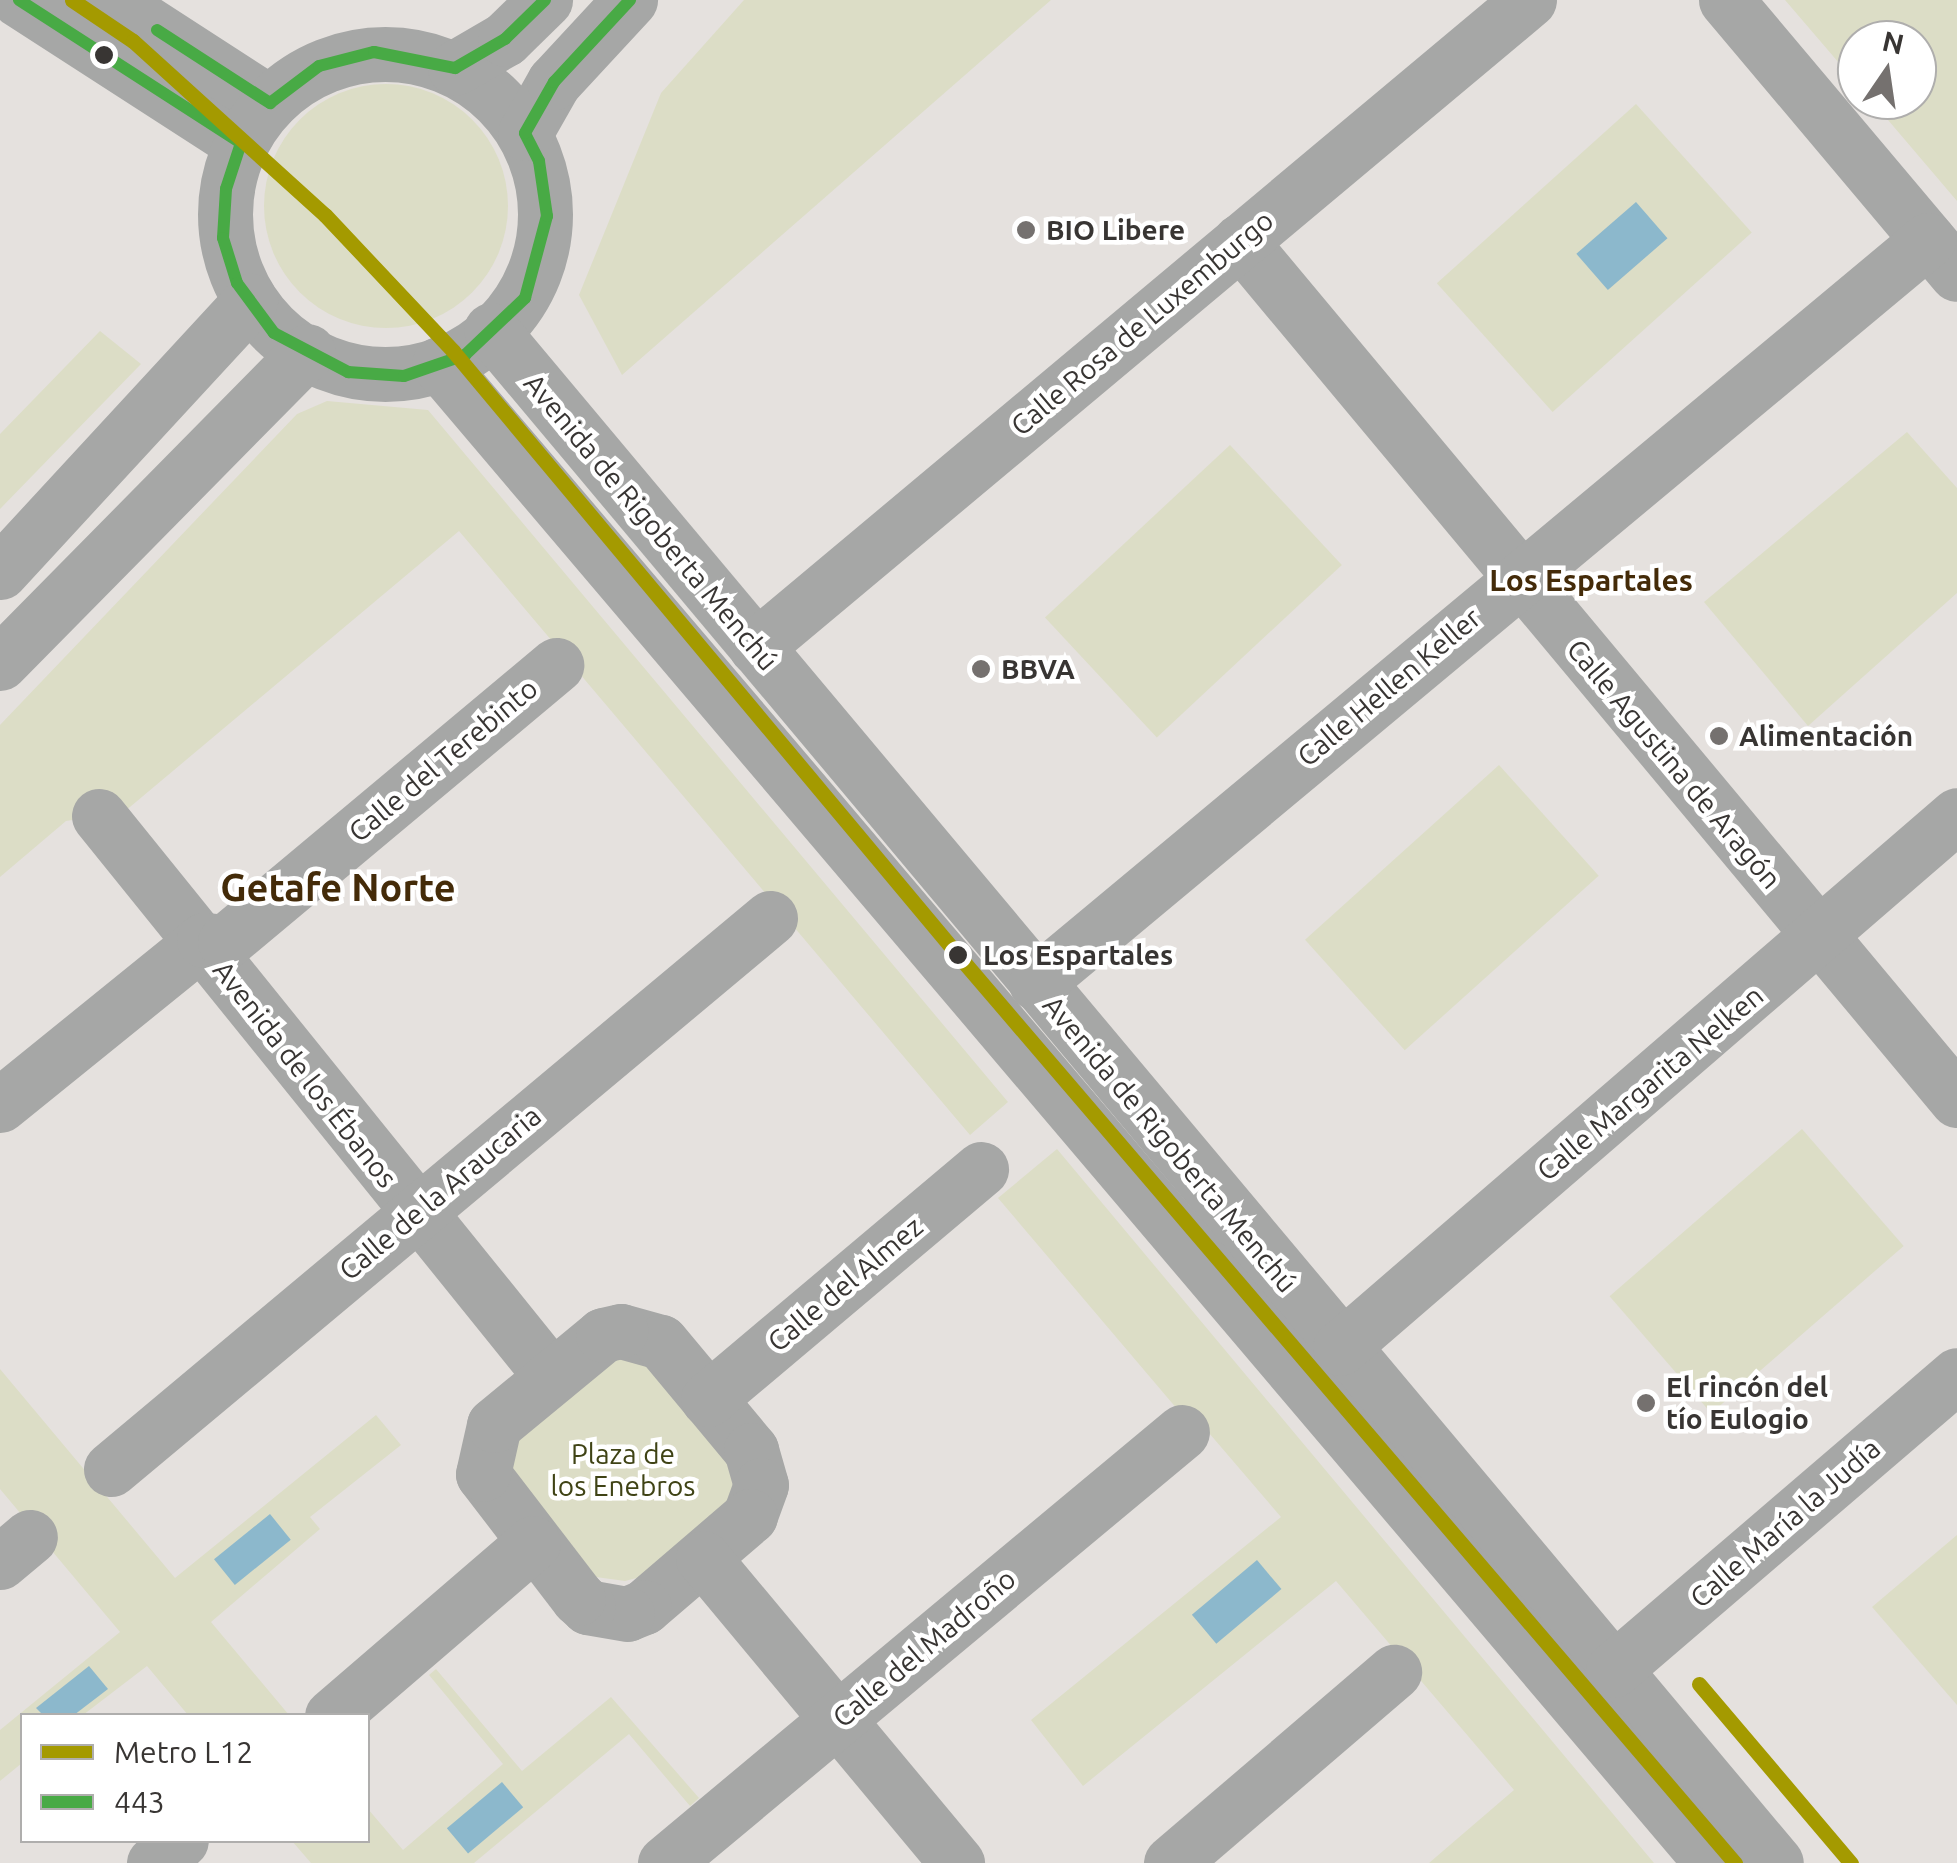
<!DOCTYPE html>
<html>
<head>
<meta charset="utf-8">
<style>
  body { margin:0 }
  #map { position:relative; width:1957px; height:1863px; overflow:hidden; background:#e5e1de; font-family:Ubuntu,sans-serif }
  div>[style] { position:absolute }
  .green>* { inset:0; background:#dcddc6; transform-origin:0 0 }
  .round { border-radius:50% }
  .water>* { inset:0; background:#8cb8cc; transform-origin:0 0 }
  .minor>* { height:55px; margin:-27.5px; padding:0 27.5px; transform-origin:27.5px; border-radius:27.5px; background:#a6a7a6 }
  .minor>.ring { margin:-27.5px; padding:0; box-sizing:content-box; background:none; border:55px solid #a6a7a6; border-radius:50% }
  .bus-1>* { height:12px; margin:-6px; padding:0 6px; transform-origin:6px; border-radius:6px; background:#48aa45 }
  .metro-1>* { height:15px; margin:-7.5px; padding:0 7.5px; transform-origin:7.5px; border-radius:7.5px; background:#a49a00 }
  .dots>* { width:28px; height:28px; translate:-50% -50%; box-sizing:border-box; border:5px solid #fff; border-radius:50% }
  span { translate:-50% -50%; white-space:nowrap; text-align:center; line-height:1.15; -webkit-text-stroke:9px #fff; paint-order:stroke }
  .poi-label { font-size:28px; color:#383533; font-weight:700 }
  .left { translate:0 -50%; text-align:left }
  .street-label { font-size:28px; color:#383533 }
  .stop-label { font-size:28px; color:#383533; font-weight:700 }
  .park-label { font-size:28px; color:#3f4315 }
  .neighbourhood-label { font-size:30px; color:#442b09; font-weight:700 }
  .district-label { font-size:38px; color:#442b09; font-weight:700 }
  .legend { position:absolute; left:20px; top:1713px; width:350px; height:130px; box-sizing:border-box; background:#fff; border:2px solid #afaead; margin:0; padding:12px 18px; list-style:none; font-size:30px; color:#383533 }
  .legend li { display:flex; align-items:center; gap:20px; height:50px }
  .legend b { width:50px; border:2px solid #afaead }
  .north { position:absolute; left:1837px; top:20px; width:100px; height:100px; box-sizing:border-box; background:#fff; border:2px solid #afaead; border-radius:50%; rotate:13deg; font-size:28px; font-weight:700; line-height:40px; text-align:center; color:#383533 }
  .north::after { content:''; display:block; margin:auto; width:35px; height:45px; background:#75716f; clip-path:polygon(50% 0,100% 100%,50% 72%,0 100%) }
</style>
</head>
<body>
<div id="map">
  <div class="green">
    <i style="clip-path:polygon(744px 0,1051px 0,622px 375px,579px 295px,661px 93px)"></i>
    <i style="clip-path:polygon(1785px 0,1957px 0,1957px 201px,1871px 100px,1917px 100px,1917px 40px,1857px 40px,1857px 84px)"></i>
    <i class="round" style="left:264px;top:84px;width:244px;height:244px"></i>
    <i style="left:1636px;top:104px;width:173px;height:268px;rotate:48deg"></i>
    <i style="clip-path:polygon(100px 331px,141px 364px,0 509px,0 434px)"></i>
    <i style="clip-path:polygon(327px 401px,428px 410px,1008px 1102px,970px 1135px,459px 531px,124px 812px,66px 821px,0 877px,0 725px,297px 414px)"></i>
    <i style="clip-path:polygon(1907px 432px,1957px 488px,1957px 593px,1808px 726px,1704px 602px)"></i>
    <i style="left:1230px;top:445px;width:164px;height:253px;rotate:47deg"></i>
    <i style="left:1499px;top:765px;width:149px;height:261px;rotate:48deg"></i>
    <i style="left:1802px;top:1129px;width:155px;height:255px;rotate:49deg"></i>
    <i style="clip-path:polygon(1057px 1149px,1654px 1863px,1429px 1863px,1514px 1790px,1336px 1581px,1083px 1786px,1031px 1720px,1281px 1517px,1197px 1419px,1190px 1423px,1172px 1403px,998px 1198px)"></i>
    <i style="clip-path:polygon(608px 1356px,649px 1363px,733px 1459px,737px 1482px,730px 1509px,648px 1575px,625px 1581px,596px 1577px,513px 1481px,510px 1455px,514px 1437px)"></i>
    <i style="clip-path:polygon(0 1369px,175px 1578px,376px 1415px,401px 1445px,310px 1517px,320px 1529px,211px 1622px,289px 1715px,188px 1715px,147px 1666px,83px 1715px,22px 1716px,22px 1763px,0 1781px,0 1730px,120px 1632px,0 1489px)"></i>
    <i style="clip-path:polygon(1957px 1535px,1957px 1705px,1872px 1607px)"></i>
    <i style="clip-path:polygon(436px 1669px,522px 1771px,611px 1697px,699px 1798px,690px 1806px,629px 1734px,474px 1863px,311px 1863px,292px 1841px,368px 1840px,368px 1809px,403px 1850px,503px 1764px,429px 1675px)"></i>
  </div>
  <div class="water">
    <i style="left:1636px;top:202px;width:48px;height:79px;rotate:49deg"></i>
    <i style="left:270px;top:1514px;width:33px;height:72px;rotate:51deg"></i>
    <i style="left:1257px;top:1560px;width:38px;height:85px;rotate:50deg"></i>
    <i style="clip-path:polygon(89px 1666px,108px 1689px,74px 1715px,43px 1715px,36px 1708px)"></i>
    <i style="left:502px;top:1782px;width:33px;height:72px;rotate:50deg"></i>
  </div>
  <div class="minor">
    <i style="left:19px;top:0;width:264px;rotate:32.8deg"></i>
    <i style="left:111px;top:0;width:189px;rotate:32.9deg"></i>
    <i style="left:1726px;top:0;width:358px;rotate:49.9deg"></i>
    <i class="ring" style="left:225px;top:54px;width:265px;height:265px"></i>
    <i style="left:455px;top:68px;width:58px;rotate:-30.1deg"></i>
    <i style="left:505px;top:39px;width:56px;rotate:-44.3deg"></i>
    <i style="left:525px;top:133px;width:59px;rotate:-60.4deg"></i>
    <i style="left:554px;top:82px;width:112px;rotate:-47.2deg"></i>
    <i style="left:1240px;top:241px;width:1119px;rotate:50.15deg"></i>
    <i style="left:491px;top:330px;width:2000px;rotate:50.03deg"></i>
    <i style="left:439px;top:364px;width:1967px;rotate:49.66deg"></i>
    <i style="left:0;top:572px;width:369px;rotate:-47.3deg"></i>
    <i style="left:756px;top:647px;width:1008px;rotate:-39.93deg"></i>
    <i style="left:0;top:663px;width:438px;rotate:-45.4deg"></i>
    <i style="left:99px;top:816px;width:721px;rotate:51.08deg"></i>
    <i style="left:1036px;top:983px;width:1161px;rotate:-39.79deg"></i>
    <i style="left:0;top:1105px;width:262px;rotate:-39deg"></i>
    <i style="left:204px;top:940px;width:21px;rotate:5deg"></i>
    <i style="left:225px;top:942px;width:432px;rotate:-39.9deg"></i>
    <i style="left:621px;top:1331px;width:41px;rotate:15.4deg"></i>
    <i style="left:661px;top:1342px;width:141px;rotate:50.2deg"></i>
    <i style="left:751px;top:1450px;width:36px;rotate:74deg"></i>
    <i style="left:761px;top:1485px;width:33px;rotate:110deg"></i>
    <i style="left:750px;top:1516px;width:140px;rotate:139.4deg"></i>
    <i style="left:644px;top:1607px;width:18px;rotate:158deg"></i>
    <i style="left:627px;top:1614px;width:40px;rotate:-170deg"></i>
    <i style="left:588px;top:1607px;width:13px;rotate:-138deg"></i>
    <i style="left:578px;top:1598px;width:156px;rotate:-127.5deg"></i>
    <i style="left:483px;top:1474px;width:50px;rotate:-77.3deg"></i>
    <i style="left:494px;top:1425px;width:141px;rotate:-39.5deg"></i>
    <i style="left:603px;top:1335px;width:18px;rotate:-13deg"></i>
    <i style="left:1340px;top:1348px;width:815px;rotate:-40.82deg"></i>
    <i style="left:708px;top:1399px;width:357px;rotate:-40.1deg"></i>
    <i style="left:111px;top:1469px;width:859px;rotate:-39.9deg"></i>
    <i style="left:703px;top:1558px;width:397px;rotate:50.2deg"></i>
    <i style="left:0;top:1562px;width:39px;rotate:-40deg"></i>
    <i style="left:1613px;top:1670px;width:453px;rotate:-40.6deg"></i>
    <i style="left:332px;top:1716px;width:265px;rotate:-40.7deg"></i>
    <i style="left:154px;top:1863px;width:35px;rotate:-40deg"></i>
    <i style="left:665px;top:1863px;width:673px;rotate:-39.82deg"></i>
    <i style="left:1171px;top:1863px;width:294px;rotate:-40.6deg"></i>
  </div>
  <div class="bus-1">
    <i style="left:19px;top:0;width:264px;rotate:32.8deg"></i>
    <i style="left:241px;top:143px;width:48px;rotate:108.1deg"></i>
    <i style="left:226px;top:189px;width:49px;rotate:93.5deg"></i>
    <i style="left:223px;top:238px;width:47px;rotate:72.7deg"></i>
    <i style="left:237px;top:283px;width:62px;rotate:53.5deg"></i>
    <i style="left:274px;top:333px;width:84px;rotate:27.8deg"></i>
    <i style="left:348px;top:372px;width:56px;rotate:4.1deg"></i>
    <i style="left:404px;top:376px;width:65px;rotate:-19deg"></i>
    <i style="left:465px;top:355px;width:83px;rotate:-43.5deg"></i>
    <i style="left:525px;top:298px;width:85px;rotate:-75deg"></i>
    <i style="left:547px;top:216px;width:56px;rotate:-98.3deg"></i>
    <i style="left:539px;top:161px;width:31px;rotate:-117deg"></i>
    <i style="left:525px;top:133px;width:59px;rotate:-60.4deg"></i>
    <i style="left:554px;top:82px;width:112px;rotate:-47.2deg"></i>
    <i style="left:157px;top:30px;width:135px;rotate:32.9deg"></i>
    <i style="left:270px;top:103px;width:61px;rotate:-37.1deg"></i>
    <i style="left:319px;top:66px;width:57px;rotate:-14.3deg"></i>
    <i style="left:374px;top:52px;width:83px;rotate:11.2deg"></i>
    <i style="left:455px;top:68px;width:58px;rotate:-30.1deg"></i>
    <i style="left:505px;top:39px;width:56px;rotate:-44.3deg"></i>
  </div>
  <div class="metro-1">
    <i style="left:72px;top:0;width:73px;rotate:33.9deg"></i>
    <i style="left:133px;top:41px;width:259px;rotate:42.2deg"></i>
    <i style="left:325px;top:215px;width:187px;rotate:46.7deg"></i>
    <i style="left:453px;top:351px;width:794px;rotate:50.11deg"></i>
    <i style="left:962px;top:960px;width:1189px;rotate:49.44deg"></i>
    <i style="left:1699px;top:1684px;width:235px;rotate:49.7deg"></i>
  </div>
  <div class="dots">
    <i style="left:104px;top:55px;background:#383533"></i>
    <i style="left:1026px;top:230px;background:#75716f"></i>
    <i style="left:981px;top:669px;background:#75716f"></i>
    <i style="left:1719px;top:736px;background:#75716f"></i>
    <i style="left:958px;top:955px;background:#383533"></i>
    <i style="left:1646px;top:1403px;background:#75716f"></i>
  </div>
  <div class="poi-label">
    <span class="left" style="left:1046px;top:230px">BIO Libere</span>
    <span class="left" style="left:1001px;top:669px">BBVA</span>
    <span class="left" style="left:1739px;top:736px">Alimentación</span>
    <span class="left" style="left:1666px;top:1403px">El rincón del<br>tío Eulogio</span>
  </div>
  <div class="street-label">
    <span style="left:1142px;top:323px;rotate:-40deg">Calle Rosa de Luxemburgo</span>
    <span style="left:651px;top:522px;rotate:50deg">Avenida de Rigoberta Menchú</span>
    <span style="left:1389px;top:687px;rotate:-40deg">Calle Hellen Keller</span>
    <span style="left:443px;top:760px;rotate:-40deg">Calle del Terebinto</span>
    <span style="left:1674px;top:764px;rotate:50deg">Calle Agustina de Aragón</span>
    <span style="left:305px;top:1074px;rotate:52deg">Avenida de los Ébanos</span>
    <span style="left:1650px;top:1083px;rotate:-40deg">Calle Margarita Nelken</span>
    <span style="left:1170px;top:1144px;rotate:50deg">Avenida de Rigoberta Menchú</span>
    <span style="left:440px;top:1193px;rotate:-40deg">Calle de la Araucaria</span>
    <span style="left:845px;top:1284px;rotate:-40deg">Calle del Almez</span>
    <span style="left:1785px;top:1523px;rotate:-41deg">Calle María la Judía</span>
    <span style="left:924px;top:1648px;rotate:-40deg">Calle del Madroño</span>
  </div>
  <div class="stop-label">
    <span class="left" style="left:983px;top:955px">Los Espartales</span>
  </div>
  <div class="park-label">
    <span style="left:623px;top:1470px">Plaza de<br>los Enebros</span>
  </div>
  <div class="neighbourhood-label">
    <span style="left:1591px;top:580px">Los Espartales</span>
  </div>
  <div class="district-label">
    <span style="left:338px;top:888px">Getafe Norte</span>
  </div>
  <ul class="legend">
  <li><b style="height:12px;background:#a49a00"></b>Metro L12</li>
  <li><b style="height:12px;background:#48aa45"></b>443</li>
  </ul>
  <div class="north">N</div>
</div>
</body>
</html>
